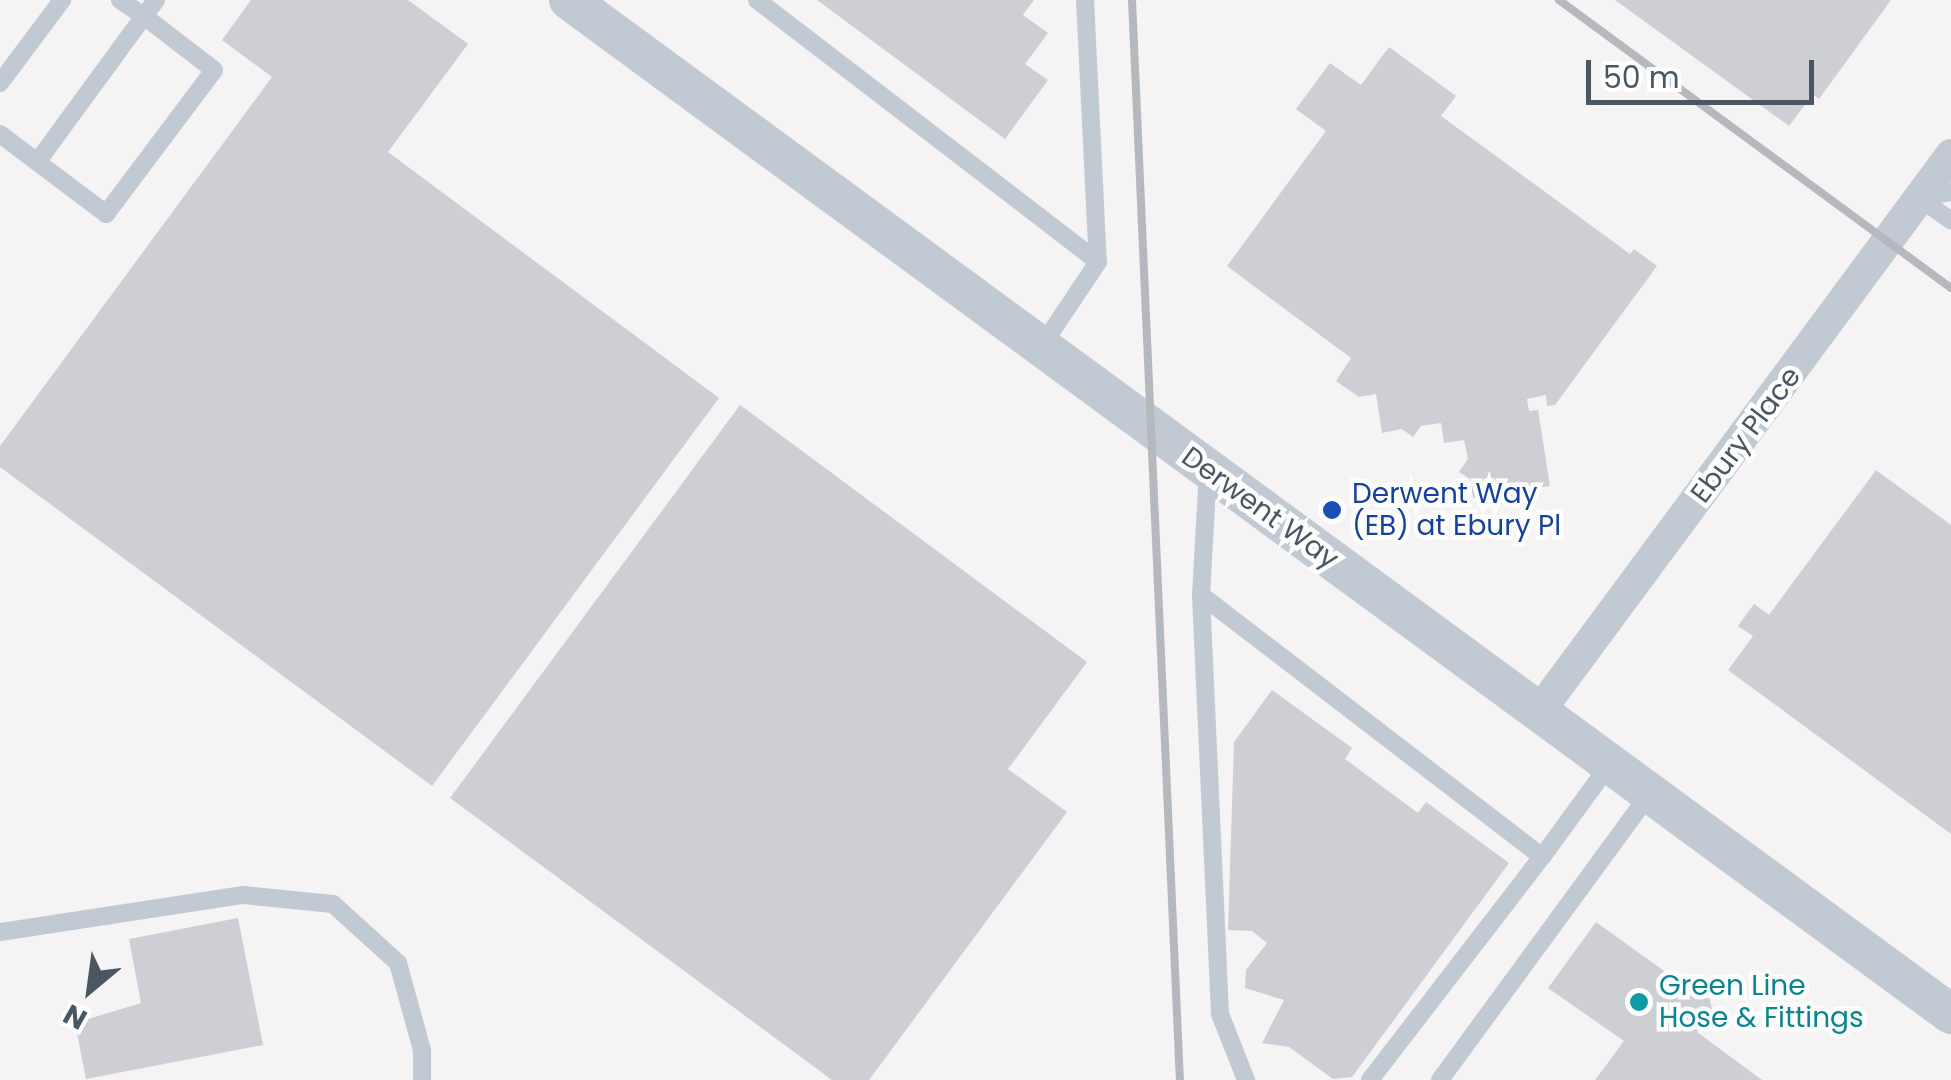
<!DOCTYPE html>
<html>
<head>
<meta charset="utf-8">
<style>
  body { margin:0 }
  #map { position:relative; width:1951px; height:1080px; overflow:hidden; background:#f5f3f3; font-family:Poppins,sans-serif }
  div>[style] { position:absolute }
  .building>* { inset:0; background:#cdcfd5 }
  .service>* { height:18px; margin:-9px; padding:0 9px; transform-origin:9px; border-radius:9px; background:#c1cad2 }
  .minor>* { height:32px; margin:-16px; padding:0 16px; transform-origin:16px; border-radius:16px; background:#c1cad2 }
  .tertiary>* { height:40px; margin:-20px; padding:0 20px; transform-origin:20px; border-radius:20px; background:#c1cad2 }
  .rail>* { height:8px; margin:-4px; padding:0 4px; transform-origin:4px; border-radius:4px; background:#b5b8bd }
  .dots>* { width:28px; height:28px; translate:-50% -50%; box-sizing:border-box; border:5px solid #fff; border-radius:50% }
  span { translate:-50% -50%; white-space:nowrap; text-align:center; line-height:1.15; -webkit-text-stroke:9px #fff; paint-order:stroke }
  .street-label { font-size:28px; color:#4a5661 }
  .transit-label { font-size:28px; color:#164399 }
  .left { translate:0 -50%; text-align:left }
  .culture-label { font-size:28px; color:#0d838f }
  .north { position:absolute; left:40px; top:940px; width:100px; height:100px; -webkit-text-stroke:8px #fff; paint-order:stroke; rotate:209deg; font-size:28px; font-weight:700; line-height:40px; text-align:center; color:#4a5661 }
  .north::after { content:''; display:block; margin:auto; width:35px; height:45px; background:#4a5661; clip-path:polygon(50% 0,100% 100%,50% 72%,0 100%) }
  .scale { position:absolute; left:1586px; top:60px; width:228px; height:45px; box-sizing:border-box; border:5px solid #4a5661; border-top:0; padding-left:12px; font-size:30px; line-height:35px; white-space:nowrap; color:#4a5661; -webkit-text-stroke:8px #fff; paint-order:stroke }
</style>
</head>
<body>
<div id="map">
  <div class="building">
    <i style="clip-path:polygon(251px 0,408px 0,468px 44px,388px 152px,719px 398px,432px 786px,0 467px,0 446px,272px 77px,222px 40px)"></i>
    <i style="clip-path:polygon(817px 0,1034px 0,1023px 15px,1048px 33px,1025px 64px,1048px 80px,1005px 139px)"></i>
    <i style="clip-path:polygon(1615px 0,1891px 0,1819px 99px,1813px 94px,1789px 126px)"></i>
    <i style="clip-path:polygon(1389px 47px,1456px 96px,1441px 116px,1630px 254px,1634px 249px,1657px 266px,1555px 405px,1547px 406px,1546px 395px,1527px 399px,1529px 411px,1538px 410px,1550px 486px,1520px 491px,1512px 501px,1502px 494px,1473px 498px,1470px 479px,1459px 472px,1468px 459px,1464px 440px,1444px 443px,1441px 423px,1421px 426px,1413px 437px,1402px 429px,1382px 433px,1376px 394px,1359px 397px,1336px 381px,1351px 358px,1227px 266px,1326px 131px,1296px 109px,1330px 63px,1361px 85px)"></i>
    <i style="clip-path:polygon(740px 405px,1087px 662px,1008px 769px,1067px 812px,869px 1080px,832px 1080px,450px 798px)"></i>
    <i style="clip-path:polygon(1876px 470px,1951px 525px,1951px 834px,1728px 670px,1753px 636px,1738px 626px,1754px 604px,1769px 615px)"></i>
    <i style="clip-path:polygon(1272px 690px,1352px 748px,1345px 759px,1418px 813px,1426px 802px,1509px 863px,1352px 1077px,1333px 1079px,1289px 1047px,1262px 1043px,1284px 1000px,1245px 988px,1246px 970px,1267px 943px,1252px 931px,1228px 930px,1234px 742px)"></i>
    <i style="clip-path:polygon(238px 918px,263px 1045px,86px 1079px,75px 1023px,141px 1003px,129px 939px)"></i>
    <i style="clip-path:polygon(1596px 922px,1678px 981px,1682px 992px,1710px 999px,1712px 1010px,1697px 1032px,1762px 1080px,1595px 1080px,1624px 1041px,1548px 988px)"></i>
  </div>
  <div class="service">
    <i style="left:120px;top:0;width:29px;rotate:34deg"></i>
    <i style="left:144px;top:16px;width:20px;rotate:-53deg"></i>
    <i style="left:757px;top:0;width:430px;rotate:37.5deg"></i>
    <i style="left:1098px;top:262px;width:102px;rotate:123.8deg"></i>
    <i style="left:1085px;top:0;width:262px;rotate:87.2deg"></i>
    <i style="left:0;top:83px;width:104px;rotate:-53.2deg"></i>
    <i style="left:0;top:134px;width:133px;rotate:37deg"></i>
    <i style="left:106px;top:214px;width:180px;rotate:-53.1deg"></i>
    <i style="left:214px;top:70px;width:88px;rotate:-142.4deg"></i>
    <i style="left:144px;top:16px;width:181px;rotate:126.2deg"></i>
    <i style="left:1920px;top:197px;width:31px;rotate:-9deg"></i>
    <i style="left:1919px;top:198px;width:39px;rotate:35deg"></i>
    <i style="left:1208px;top:470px;width:125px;rotate:93.2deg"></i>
    <i style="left:1201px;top:595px;width:430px;rotate:37.5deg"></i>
    <i style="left:1542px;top:857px;width:114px;rotate:-53.9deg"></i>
    <i style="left:1201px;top:595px;width:419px;rotate:87.4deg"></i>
    <i style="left:1220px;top:1014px;width:71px;rotate:68.5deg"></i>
    <i style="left:0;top:932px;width:246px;rotate:-8.7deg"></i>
    <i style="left:243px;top:895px;width:90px;rotate:5.7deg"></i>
    <i style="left:333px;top:904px;width:88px;rotate:42.2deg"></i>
    <i style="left:398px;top:963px;width:90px;rotate:74.6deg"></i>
    <i style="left:422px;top:1050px;width:30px;rotate:90deg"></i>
    <i style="left:1370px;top:1080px;width:282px;rotate:-52.4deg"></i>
    <i style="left:1440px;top:1080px;width:354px;rotate:-53.8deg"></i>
  </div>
  <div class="minor">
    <i style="left:1538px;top:713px;width:694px;rotate:-53.49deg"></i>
  </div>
  <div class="tertiary">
    <i style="left:569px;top:0;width:1714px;rotate:36.27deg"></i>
  </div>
  <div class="rail">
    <i style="left:1132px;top:0;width:1081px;rotate:87.46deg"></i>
    <i style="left:1559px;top:0;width:486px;rotate:36.3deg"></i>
  </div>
  <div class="dots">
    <i style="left:1332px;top:510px;background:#1a4fb4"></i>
    <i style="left:1639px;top:1002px;background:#0f9aa8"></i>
  </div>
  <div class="street-label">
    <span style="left:1746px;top:435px;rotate:-53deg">Ebury Place</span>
    <span style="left:1260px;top:508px;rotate:36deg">Derwent Way</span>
  </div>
  <div class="transit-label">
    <span class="left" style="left:1352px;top:510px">Derwent Way<br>(EB) at Ebury Pl</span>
  </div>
  <div class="culture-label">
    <span class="left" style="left:1659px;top:1002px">Green Line<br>Hose &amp; Fittings</span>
  </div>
  <div class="north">N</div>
  <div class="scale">50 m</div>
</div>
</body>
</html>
